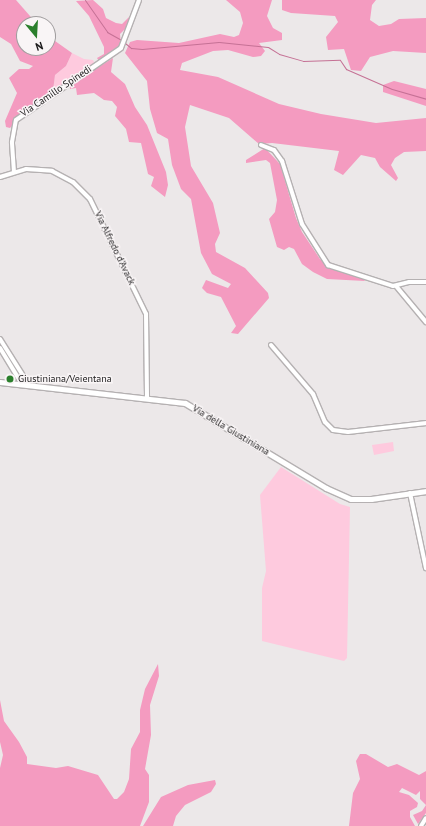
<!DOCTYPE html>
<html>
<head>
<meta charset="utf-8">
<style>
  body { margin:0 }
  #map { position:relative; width:426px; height:826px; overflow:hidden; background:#ece8e9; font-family:"PT Sans",sans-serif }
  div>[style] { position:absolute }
  .green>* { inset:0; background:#fecade }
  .forest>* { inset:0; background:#f49bc0 }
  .stream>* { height:1px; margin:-0.5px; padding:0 0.5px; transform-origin:0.5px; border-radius:0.5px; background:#c57195 }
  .roads { filter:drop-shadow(1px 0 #b5b1b2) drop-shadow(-1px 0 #b5b1b2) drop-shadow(0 1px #b5b1b2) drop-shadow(0 -1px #b5b1b2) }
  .minor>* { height:4px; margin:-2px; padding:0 2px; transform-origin:2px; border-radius:2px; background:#fff }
  .tertiary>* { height:5px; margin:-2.5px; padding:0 2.5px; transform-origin:2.5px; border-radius:2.5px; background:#fff }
  .dots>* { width:11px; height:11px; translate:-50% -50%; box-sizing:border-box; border:2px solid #f9f5f6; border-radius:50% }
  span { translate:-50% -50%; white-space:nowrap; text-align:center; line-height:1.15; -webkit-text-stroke:3px #f9f5f6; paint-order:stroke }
  .street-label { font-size:10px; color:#1c1b1c }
  .poi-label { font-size:10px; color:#1c1b1c }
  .left { translate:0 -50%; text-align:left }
  .north { position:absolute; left:16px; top:16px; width:40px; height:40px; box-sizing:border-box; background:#f9f5f6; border:1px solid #a19e9f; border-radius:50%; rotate:162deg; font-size:11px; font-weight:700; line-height:16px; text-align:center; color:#1c1b1c }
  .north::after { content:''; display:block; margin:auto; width:14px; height:18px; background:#2b7f2c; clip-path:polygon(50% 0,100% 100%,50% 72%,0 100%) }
</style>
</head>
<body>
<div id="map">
  <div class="green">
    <i style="clip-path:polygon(72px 53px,84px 59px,93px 60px,95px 64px,53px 91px,55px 75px,66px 66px)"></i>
    <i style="clip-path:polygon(393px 442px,394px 451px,374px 455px,372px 445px)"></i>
    <i style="clip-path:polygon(281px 467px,340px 504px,350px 507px,347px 658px,344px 661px,262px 641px,262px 588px,266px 571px,260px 495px)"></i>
  </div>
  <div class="forest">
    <i style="clip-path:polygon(0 0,16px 0,37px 24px,24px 24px,24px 48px,48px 48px,48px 36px,72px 53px,66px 66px,55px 75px,53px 91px,24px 111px,10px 128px,6px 127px,5px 121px,17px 93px,9px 78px,19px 69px,29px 69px,33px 66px,20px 61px,11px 44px,0 37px)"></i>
    <i style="clip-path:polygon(93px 0,103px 9px,106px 18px,116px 23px,122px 24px,132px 14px,129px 25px,120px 34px,121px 44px,99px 61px,97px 58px,104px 54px,104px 47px,89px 16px,76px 1px)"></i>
    <i style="clip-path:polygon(226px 0,272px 0,267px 16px,273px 28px,282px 33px,282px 40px,259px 43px,265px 51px,261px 56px,253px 57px,228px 50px,213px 51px,182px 63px,180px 70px,218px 77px,279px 104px,321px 114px,376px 123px,426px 118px,426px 151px,404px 152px,395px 158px,391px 165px,398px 178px,396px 181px,380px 167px,375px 158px,361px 155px,343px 175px,334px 170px,339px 151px,272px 143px,259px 144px,229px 118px,190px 105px,185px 127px,191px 166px,213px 203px,220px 233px,215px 244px,216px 252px,245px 268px,268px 293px,269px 298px,238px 334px,231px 333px,236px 326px,221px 297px,207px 293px,202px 288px,206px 280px,228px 288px,231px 284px,212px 274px,201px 253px,191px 199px,181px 189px,172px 165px,168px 139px,157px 133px,150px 109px,147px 81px,125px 53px,130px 42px,137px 40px,179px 43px,220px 34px,234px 37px,239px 35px,243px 23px,240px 12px)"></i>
    <i style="clip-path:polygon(282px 0,376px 0,372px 5px,370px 20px,379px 26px,391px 24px,399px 19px,426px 18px,426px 53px,393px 51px,370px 57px,361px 71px,351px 70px,344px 49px,328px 50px,326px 37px,338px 22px,335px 16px,291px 13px,282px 10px)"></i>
    <i style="clip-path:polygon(113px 58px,111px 72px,125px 84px,135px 107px,147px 125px,166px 172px,168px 185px,165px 197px,151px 186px,154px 177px,148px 174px,141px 143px,129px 142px,126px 129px,115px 116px,117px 107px,112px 101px,104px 100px,94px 93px,77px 95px,76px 88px,70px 89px,70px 85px)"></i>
    <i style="clip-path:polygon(394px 81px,426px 89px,426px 106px,383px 92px,383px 85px)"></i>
    <i style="clip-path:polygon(265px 148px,280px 164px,296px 218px,302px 232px,320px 259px,329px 267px,363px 278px,365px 281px,327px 279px,313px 272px,302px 264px,294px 249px,289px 247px,284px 250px,277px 247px,269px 219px,275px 212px,277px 200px,270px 163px,266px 160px,246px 163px,246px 160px)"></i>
    <i style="clip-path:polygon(158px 664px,159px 676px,150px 705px,151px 735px,145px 769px,149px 775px,149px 802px,140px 826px,0 826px,0 768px,3px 755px,0 742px,0 700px,4px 721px,19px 742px,27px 757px,27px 764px,56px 768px,68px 766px,98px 775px,114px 799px,117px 799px,124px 792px,129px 779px,131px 749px,140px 732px,140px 710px,145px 689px)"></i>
    <i style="clip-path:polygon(360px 754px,366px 754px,388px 767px,397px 764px,419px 775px,426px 771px,426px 805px,420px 799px,420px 791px,416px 795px,402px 788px,399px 792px,409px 795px,418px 803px,417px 807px,410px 811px,410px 817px,415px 826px,349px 826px,353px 793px,360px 779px,356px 761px)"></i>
    <i style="clip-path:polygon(215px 780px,216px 784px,211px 792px,185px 805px,176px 816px,173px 826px,143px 826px,161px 797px,188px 785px)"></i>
    <i style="clip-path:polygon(426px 805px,426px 813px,418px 824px,413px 815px,422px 811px)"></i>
  </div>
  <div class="stream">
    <i style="left:85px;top:0;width:39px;rotate:55deg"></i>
    <i style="left:107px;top:32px;width:18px;rotate:29deg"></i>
    <i style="left:125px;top:43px;width:8px;rotate:40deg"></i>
    <i style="left:131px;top:48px;width:11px;rotate:5deg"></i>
    <i style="left:142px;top:49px;width:77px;rotate:-5.2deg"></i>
    <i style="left:219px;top:42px;width:49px;rotate:5.8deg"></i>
    <i style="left:268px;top:47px;width:13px;rotate:32deg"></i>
    <i style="left:279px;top:54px;width:25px;rotate:16deg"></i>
    <i style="left:303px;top:61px;width:37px;rotate:-2deg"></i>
    <i style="left:340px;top:60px;width:11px;rotate:56deg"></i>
    <i style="left:346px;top:69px;width:50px;rotate:23.5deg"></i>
    <i style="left:392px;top:89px;width:35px;rotate:16deg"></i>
  </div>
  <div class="roads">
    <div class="minor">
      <i style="left:261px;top:145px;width:14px;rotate:21deg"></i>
      <i style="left:274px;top:150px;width:14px;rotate:54deg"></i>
      <i style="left:282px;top:161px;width:66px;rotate:72.4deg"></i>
      <i style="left:302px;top:224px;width:49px;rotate:57.6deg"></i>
      <i style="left:328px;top:265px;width:68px;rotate:17.9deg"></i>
      <i style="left:393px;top:286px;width:16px;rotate:-14deg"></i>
      <i style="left:409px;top:282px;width:17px"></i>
      <i style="left:14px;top:172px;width:30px;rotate:-94deg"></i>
      <i style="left:12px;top:142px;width:22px;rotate:-80deg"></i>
      <i style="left:16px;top:120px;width:127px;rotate:-34.4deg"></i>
      <i style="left:121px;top:48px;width:51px;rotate:-69.4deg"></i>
      <i style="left:0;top:177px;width:27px;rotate:-17deg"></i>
      <i style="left:26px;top:169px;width:26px;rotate:4deg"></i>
      <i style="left:52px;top:171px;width:24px;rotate:28deg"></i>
      <i style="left:73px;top:182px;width:24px;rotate:45deg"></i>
      <i style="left:90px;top:199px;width:128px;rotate:64deg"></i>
      <i style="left:146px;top:314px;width:83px;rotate:89.3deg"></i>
      <i style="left:396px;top:286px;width:47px;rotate:50.2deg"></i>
      <i style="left:0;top:339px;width:54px;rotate:57.8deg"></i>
      <i style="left:271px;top:345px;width:65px;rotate:49.4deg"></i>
      <i style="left:313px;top:394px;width:30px;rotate:67deg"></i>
      <i style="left:325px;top:422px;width:11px;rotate:45deg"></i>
      <i style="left:333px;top:430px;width:15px;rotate:8deg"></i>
      <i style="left:348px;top:432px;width:79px;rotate:-6.6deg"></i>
      <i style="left:0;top:348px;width:42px;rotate:58.6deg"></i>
      <i style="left:410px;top:493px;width:77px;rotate:78deg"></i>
      <i style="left:421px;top:826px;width:9px;rotate:-58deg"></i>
    </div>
    <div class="tertiary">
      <i style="left:0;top:382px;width:186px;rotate:6.5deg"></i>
      <i style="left:185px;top:403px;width:165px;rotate:31.1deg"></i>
      <i style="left:326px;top:488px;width:27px;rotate:24deg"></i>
      <i style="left:351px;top:499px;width:20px"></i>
      <i style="left:371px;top:499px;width:56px;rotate:-8.3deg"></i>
    </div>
  </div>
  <div class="dots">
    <i style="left:10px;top:379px;background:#2b7f2c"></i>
  </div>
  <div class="street-label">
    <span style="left:56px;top:91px;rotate:-34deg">Via Camillo Spinedi</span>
    <span style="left:115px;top:248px;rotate:64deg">Via Alfredo d'Avack</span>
    <span style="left:231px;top:430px;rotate:31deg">Via della Giustiniana</span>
  </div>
  <div class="poi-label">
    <span class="left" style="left:18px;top:379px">Giustiniana/Veientana</span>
  </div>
  <div class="north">N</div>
</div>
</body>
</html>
